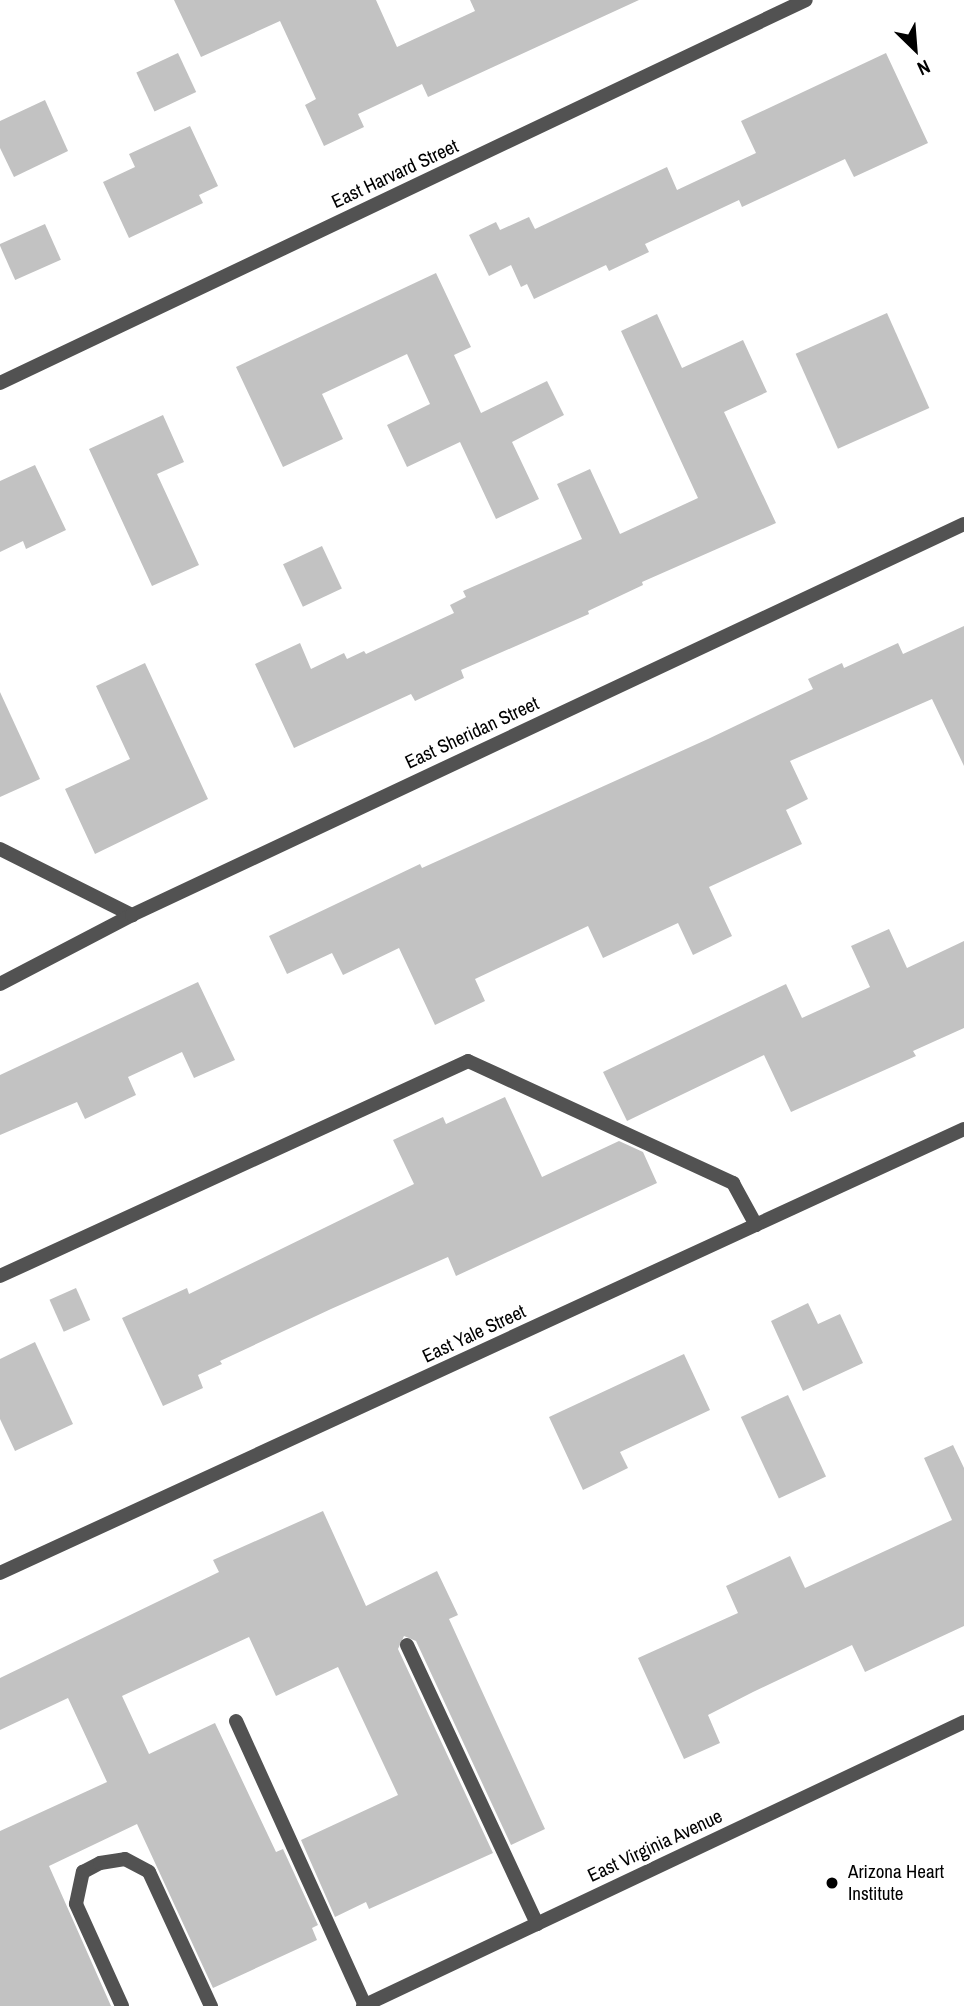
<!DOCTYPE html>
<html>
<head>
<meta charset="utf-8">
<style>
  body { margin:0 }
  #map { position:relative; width:964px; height:2006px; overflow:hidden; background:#fff; font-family:"Archivo Narrow",sans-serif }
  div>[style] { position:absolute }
  .building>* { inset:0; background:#c2c2c2; transform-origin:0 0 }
  .lane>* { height:14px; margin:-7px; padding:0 7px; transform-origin:7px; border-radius:7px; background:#525252 }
  .street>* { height:14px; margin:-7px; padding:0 7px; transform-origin:7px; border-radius:7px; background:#525252 }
  .dots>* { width:19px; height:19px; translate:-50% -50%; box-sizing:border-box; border:4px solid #fff; border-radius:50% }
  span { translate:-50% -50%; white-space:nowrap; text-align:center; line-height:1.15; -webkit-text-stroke:7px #fff; paint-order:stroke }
  .street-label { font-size:19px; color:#000 }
  .poi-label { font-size:19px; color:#000 }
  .left { translate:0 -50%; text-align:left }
  .north { position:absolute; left:880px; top:14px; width:70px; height:70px; -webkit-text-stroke:5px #fff; paint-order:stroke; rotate:155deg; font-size:19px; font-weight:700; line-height:28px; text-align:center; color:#000 }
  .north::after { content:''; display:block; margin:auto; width:24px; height:32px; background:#000; clip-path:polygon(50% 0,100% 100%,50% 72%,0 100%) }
</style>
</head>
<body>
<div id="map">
  <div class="building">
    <i style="clip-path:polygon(174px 0,376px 0,397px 47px,475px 11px,470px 0,639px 0,428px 97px,422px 84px,358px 114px,364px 127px,324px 146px,305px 105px,316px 99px,280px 21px,201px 57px)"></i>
    <i style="left:178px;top:53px;width:43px;height:46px;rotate:65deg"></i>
    <i style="clip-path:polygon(886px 53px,928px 143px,854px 177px,845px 159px,742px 207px,739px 200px,645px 244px,649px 252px,609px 271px,606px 265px,534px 299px,527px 284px,521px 287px,511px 265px,489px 276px,469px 235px,496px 222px,500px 230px,529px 217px,535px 229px,667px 167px,677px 190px,756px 153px,741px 121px)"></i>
    <i style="clip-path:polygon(45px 100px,68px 151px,14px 177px,0 148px,0 121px)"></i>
    <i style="clip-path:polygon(190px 126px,218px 186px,199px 195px,203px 203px,129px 238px,103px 182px,135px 167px,129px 154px)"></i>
    <i style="left:45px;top:224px;width:39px;height:50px;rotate:66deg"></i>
    <i style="clip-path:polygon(436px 273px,471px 347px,454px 355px,481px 413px,547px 381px,564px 415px,512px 442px,539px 499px,496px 519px,460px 442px,407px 467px,387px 425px,430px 404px,407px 354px,322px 394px,343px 439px,283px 467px,236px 367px)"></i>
    <i style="left:887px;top:313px;width:104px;height:100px;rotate:66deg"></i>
    <i style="clip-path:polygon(657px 314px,682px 368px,743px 340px,767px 392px,724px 412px,776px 523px,642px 582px,643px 585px,588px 611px,589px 614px,461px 670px,464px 678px,415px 701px,411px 694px,294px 748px,255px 664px,300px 643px,311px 669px,344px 653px,347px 659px,364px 651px,366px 654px,454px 613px,450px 605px,466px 597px,463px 591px,582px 539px,557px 484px,590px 469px,620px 534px,698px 498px,621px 331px)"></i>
    <i style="clip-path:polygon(163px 415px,184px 462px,157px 474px,199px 565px,152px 586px,89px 449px)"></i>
    <i style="clip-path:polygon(35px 465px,66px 530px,26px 549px,23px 541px,0 552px,0 481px)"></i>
    <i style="left:322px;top:546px;width:47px;height:43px;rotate:65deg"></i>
    <i style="clip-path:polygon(964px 626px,964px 766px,932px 699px,790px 761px,808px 799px,786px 810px,802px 844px,709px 887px,732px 936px,693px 955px,678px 923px,603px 958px,588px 926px,475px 979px,485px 1001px,435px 1025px,399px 948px,343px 975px,332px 953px,287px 974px,269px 936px,420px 864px,422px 868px,708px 739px,813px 689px,808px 679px,842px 663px,844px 668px,898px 643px,903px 654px)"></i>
    <i style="clip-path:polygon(145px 663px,208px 799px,95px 854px,65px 789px,130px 759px,96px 686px)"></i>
    <i style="clip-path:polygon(0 692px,40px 779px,0 797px)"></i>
    <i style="clip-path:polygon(889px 929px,907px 968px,964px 941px,964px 1028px,913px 1051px,916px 1056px,791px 1112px,764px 1055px,627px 1121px,603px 1072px,786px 984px,802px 1018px,870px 987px,851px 946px)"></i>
    <i style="clip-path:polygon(198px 982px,235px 1060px,194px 1078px,182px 1052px,128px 1077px,136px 1095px,85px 1119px,77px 1102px,0 1135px,0 1075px)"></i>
    <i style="clip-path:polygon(505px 1097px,542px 1177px,619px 1141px,643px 1152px,657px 1183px,456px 1276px,448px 1257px,331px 1309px,220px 1361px,222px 1364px,198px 1375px,203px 1388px,163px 1406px,122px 1318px,187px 1288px,189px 1294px,414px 1184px,393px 1140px,443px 1117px,446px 1124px)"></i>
    <i style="left:76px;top:1288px;width:35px;height:29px;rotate:66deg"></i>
    <i style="clip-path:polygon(808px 1303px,818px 1324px,840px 1314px,863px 1363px,803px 1391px,771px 1321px)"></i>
    <i style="clip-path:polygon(35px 1342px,73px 1424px,15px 1451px,0 1419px,0 1359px)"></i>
    <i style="clip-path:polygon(684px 1354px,710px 1410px,620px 1452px,628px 1468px,583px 1490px,549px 1417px)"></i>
    <i style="left:788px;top:1395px;width:90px;height:52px;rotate:65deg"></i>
    <i style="clip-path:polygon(953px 1445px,964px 1468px,964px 1626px,865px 1672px,852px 1645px,753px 1692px,708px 1715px,720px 1743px,684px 1759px,638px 1658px,738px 1613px,726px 1586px,790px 1556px,805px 1588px,952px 1520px,924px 1458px)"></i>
    <i style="clip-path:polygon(323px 1511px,366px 1606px,437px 1571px,458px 1615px,449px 1619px,545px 1829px,511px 1845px,416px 1641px,404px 1636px,398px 1649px,493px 1853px,369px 1909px,366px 1902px,335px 1917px,301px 1840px,398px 1795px,338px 1667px,276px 1696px,249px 1637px,122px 1696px,149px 1754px,215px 1723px,276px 1852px,283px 1849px,318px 1925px,312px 1928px,317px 1940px,213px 1988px,137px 1824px,49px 1866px,111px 2006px,0 2006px,0 1831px,107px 1782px,68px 1698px,0 1730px,0 1678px,219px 1572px,213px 1560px)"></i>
  </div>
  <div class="lane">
    <i style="left:0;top:849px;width:148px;rotate:26.6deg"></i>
    <i style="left:0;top:1276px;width:515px;rotate:-24.67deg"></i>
    <i style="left:468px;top:1061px;width:292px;rotate:24.7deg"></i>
    <i style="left:733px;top:1183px;width:48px;rotate:61.3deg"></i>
    <i style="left:407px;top:1645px;width:308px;rotate:65deg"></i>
    <i style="left:236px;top:1721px;width:312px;rotate:65.6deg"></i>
    <i style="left:122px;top:2006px;width:112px;rotate:-114.3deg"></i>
    <i style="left:76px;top:1904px;width:33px;rotate:-78deg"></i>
    <i style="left:83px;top:1872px;width:19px;rotate:-28deg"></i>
    <i style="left:100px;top:1863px;width:25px;rotate:-9deg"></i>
    <i style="left:125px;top:1859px;width:27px;rotate:28deg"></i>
    <i style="left:149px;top:1872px;width:148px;rotate:65.2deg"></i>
  </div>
  <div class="street">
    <i style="left:0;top:383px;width:892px;rotate:-25.42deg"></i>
    <i style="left:0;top:984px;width:149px;rotate:-27.6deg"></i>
    <i style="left:132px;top:915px;width:919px;rotate:-25.17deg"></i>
    <i style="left:0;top:1573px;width:1061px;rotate:-24.73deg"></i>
    <i style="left:363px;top:2006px;width:665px;rotate:-25.29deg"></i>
  </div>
  <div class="dots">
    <i style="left:832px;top:1883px;background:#000"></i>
  </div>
  <div class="street-label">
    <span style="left:395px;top:174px;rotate:-25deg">East Harvard Street</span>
    <span style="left:472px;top:733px;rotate:-25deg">East Sheridan Street</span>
    <span style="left:474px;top:1334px;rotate:-25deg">East Yale Street</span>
    <span style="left:655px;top:1846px;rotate:-25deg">East Virginia Avenue</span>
  </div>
  <div class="poi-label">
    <span class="left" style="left:848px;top:1883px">Arizona Heart<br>Institute</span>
  </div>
  <div class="north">N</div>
</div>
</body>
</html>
